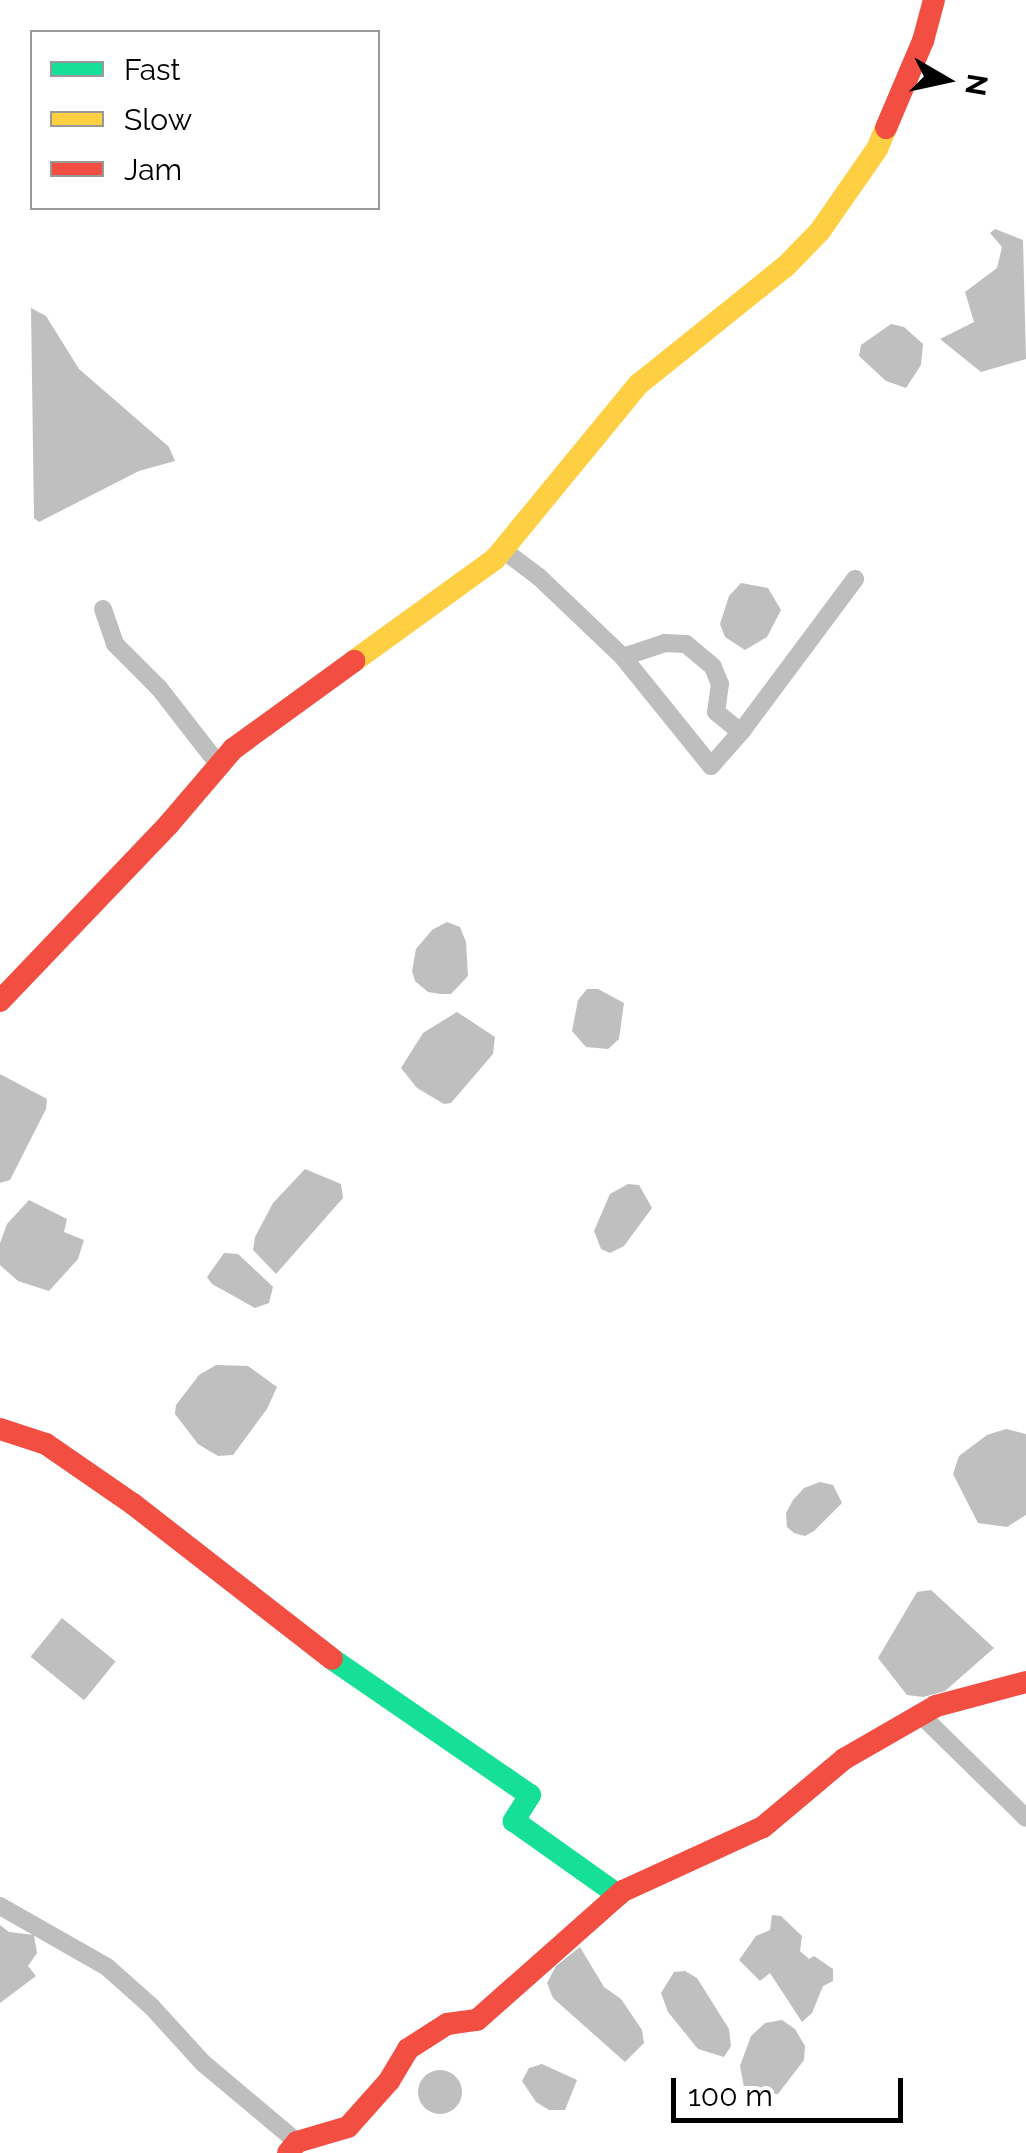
<!DOCTYPE html>
<html>
<head>
<meta charset="utf-8">
<style>
  body { margin:0 }
  #map { position:relative; width:1026px; height:2153px; overflow:hidden; background:#fff; font-family:Raleway,sans-serif }
  div>[style] { position:absolute }
  .water>* { inset:0; background:#bfbfbf; transform-origin:0 0 }
  .round { border-radius:50% }
  .street>* { height:18px; margin:-9px; padding:0 9px; transform-origin:9px; border-radius:9px; background:#bebebe }
  .fast>* { height:22px; margin:-11px; padding:0 11px; transform-origin:11px; border-radius:11px; background:#16e098 }
  .slow>* { height:22px; margin:-11px; padding:0 11px; transform-origin:11px; border-radius:11px; background:#ffcf43 }
  .jam>* { height:22px; margin:-11px; padding:0 11px; transform-origin:11px; border-radius:11px; background:#f24e42 }
  span { translate:-50% -50%; white-space:nowrap; text-align:center; line-height:1.15; -webkit-text-stroke:8px #fff; paint-order:stroke }
  .legend { position:absolute; left:30px; top:30px; width:350px; height:180px; box-sizing:border-box; background:#fff; border:2px solid #999; margin:0; padding:12px 18px; list-style:none; font-size:30px; color:#000 }
  .legend li { display:flex; align-items:center; gap:20px; height:50px }
  .legend b { width:50px; border:2px solid #999 }
  .north { position:absolute; left:896px; top:30px; width:100px; height:100px; -webkit-text-stroke:8px #fff; paint-order:stroke; rotate:99deg; font-size:28px; font-weight:700; line-height:40px; text-align:center; color:#000 }
  .north::after { content:''; display:block; margin:auto; width:35px; height:45px; background:#000; clip-path:polygon(50% 0,100% 100%,50% 72%,0 100%) }
  .scale { position:absolute; left:671px; top:2078px; width:232px; height:45px; box-sizing:border-box; border:5px solid #000; border-top:0; padding-left:12px; font-size:30px; line-height:35px; white-space:nowrap; color:#000; -webkit-text-stroke:8px #fff; paint-order:stroke }
</style>
</head>
<body>
<div id="map">
  <div class="water">
    <i style="clip-path:polygon(995px 229px,1023px 240px,1026px 359px,981px 372px,940px 339px,974px 322px,965px 292px,997px 268px,1002px 247px,990px 233px)"></i>
    <i style="clip-path:polygon(31px 308px,46px 316px,79px 369px,169px 447px,175px 461px,139px 471px,39px 522px,34px 518px)"></i>
    <i style="clip-path:polygon(891px 324px,904px 327px,923px 344px,921px 365px,906px 388px,886px 381px,859px 356px,861px 345px)"></i>
    <i style="clip-path:polygon(741px 583px,768px 588px,781px 610px,767px 637px,745px 650px,725px 637px,720px 624px,729px 596px)"></i>
    <i style="clip-path:polygon(447px 922px,460px 927px,466px 942px,468px 976px,451px 994px,441px 994px,428px 992px,415px 981px,412px 971px,416px 949px,432px 930px)"></i>
    <i style="clip-path:polygon(587px 989px,598px 989px,624px 1003px,619px 1039px,608px 1049px,586px 1047px,572px 1031px,578px 1000px)"></i>
    <i style="clip-path:polygon(457px 1012px,495px 1037px,493px 1054px,451px 1103px,444px 1104px,417px 1088px,401px 1068px,423px 1033px)"></i>
    <i style="clip-path:polygon(0 1074px,47px 1099px,46px 1109px,10px 1180px,0 1183px)"></i>
    <i style="clip-path:polygon(305px 1169px,341px 1184px,343px 1198px,276px 1274px,253px 1250px,255px 1237px,273px 1203px)"></i>
    <i style="clip-path:polygon(628px 1184px,639px 1185px,652px 1208px,624px 1246px,610px 1253px,601px 1249px,594px 1231px,610px 1194px)"></i>
    <i style="clip-path:polygon(29px 1200px,67px 1219px,64px 1232px,84px 1240px,78px 1259px,49px 1291px,18px 1281px,0 1265px,0 1243px,7px 1224px)"></i>
    <i style="clip-path:polygon(224px 1253px,238px 1254px,269px 1283px,273px 1287px,269px 1303px,255px 1308px,212px 1284px,207px 1277px)"></i>
    <i style="clip-path:polygon(216px 1365px,248px 1366px,277px 1387px,267px 1409px,233px 1455px,218px 1456px,198px 1444px,175px 1414px,176px 1405px,199px 1375px)"></i>
    <i style="clip-path:polygon(1006px 1429px,1026px 1434px,1026px 1515px,1007px 1527px,978px 1523px,953px 1474px,959px 1456px,987px 1435px)"></i>
    <i style="clip-path:polygon(820px 1482px,833px 1485px,842px 1503px,814px 1531px,805px 1536px,794px 1533px,787px 1527px,786px 1513px,793px 1500px,804px 1488px)"></i>
    <i style="clip-path:polygon(931px 1590px,994px 1648px,945px 1691px,923px 1697px,907px 1695px,878px 1658px,917px 1592px)"></i>
    <i style="left:62px;top:1618px;width:69px;height:50px;rotate:39deg"></i>
    <i style="clip-path:polygon(772px 1915px,781px 1916px,802px 1936px,800px 1951px,809px 1959px,814px 1956px,833px 1969px,833px 1981px,823px 1986px,812px 2013px,802px 2022px,770px 1973px,760px 1981px,739px 1960px,756px 1936px,770px 1930px)"></i>
    <i style="clip-path:polygon(0 1925px,9px 1932px,34px 1935px,37px 1953px,28px 1966px,36px 1976px,0 2003px)"></i>
    <i style="clip-path:polygon(580px 1947px,604px 1987px,621px 1999px,642px 2030px,644px 2043px,625px 2062px,553px 1998px,547px 1983px,556px 1966px)"></i>
    <i style="clip-path:polygon(685px 1971px,697px 1978px,729px 2029px,731px 2046px,724px 2057px,698px 2049px,668px 2012px,661px 1993px,674px 1972px)"></i>
    <i style="clip-path:polygon(782px 2020px,795px 2029px,805px 2046px,804px 2060px,778px 2094px,755px 2094px,744px 2087px,740px 2066px,751px 2036px,765px 2023px)"></i>
    <i style="clip-path:polygon(542px 2064px,577px 2080px,565px 2110px,549px 2110px,536px 2102px,522px 2081px,529px 2068px)"></i>
    <i class="round" style="left:418px;top:2070px;width:44px;height:44px"></i>
  </div>
  <div class="street">
    <i style="left:503px;top:550px;width:45px;rotate:36.9deg"></i>
    <i style="left:539px;top:577px;width:116px;rotate:43.6deg"></i>
    <i style="left:623px;top:657px;width:44px;rotate:-18.4deg"></i>
    <i style="left:665px;top:643px;width:21px;rotate:3deg"></i>
    <i style="left:686px;top:644px;width:35px;rotate:40deg"></i>
    <i style="left:713px;top:667px;width:18px;rotate:68deg"></i>
    <i style="left:720px;top:684px;width:28px;rotate:98deg"></i>
    <i style="left:716px;top:712px;width:32px;rotate:39deg"></i>
    <i style="left:741px;top:732px;width:191px;rotate:-53.3deg"></i>
    <i style="left:103px;top:609px;width:37px;rotate:71deg"></i>
    <i style="left:115px;top:644px;width:62px;rotate:45deg"></i>
    <i style="left:159px;top:688px;width:98px;rotate:52.1deg"></i>
    <i style="left:623px;top:657px;width:140px;rotate:51.1deg"></i>
    <i style="left:711px;top:766px;width:45px;rotate:-48.6deg"></i>
    <i style="left:921px;top:1715px;width:147px;rotate:44.4deg"></i>
    <i style="left:0;top:1906px;width:123px;rotate:29.7deg"></i>
    <i style="left:107px;top:1967px;width:59px;rotate:41.6deg"></i>
    <i style="left:151px;top:2006px;width:77px;rotate:47.6deg"></i>
    <i style="left:203px;top:2063px;width:123px;rotate:40deg"></i>
  </div>
  <div class="fast">
    <i style="left:332px;top:1659px;width:240px;rotate:34.5deg"></i>
    <i style="left:530px;top:1795px;width:31px;rotate:122deg"></i>
    <i style="left:514px;top:1821px;width:128px;rotate:35.4deg"></i>
  </div>
  <div class="slow">
    <i style="left:354px;top:661px;width:174px;rotate:-35.9deg"></i>
    <i style="left:495px;top:559px;width:227px;rotate:-50.6deg"></i>
    <i style="left:639px;top:384px;width:189px;rotate:-38.8deg"></i>
    <i style="left:786px;top:266px;width:49px;rotate:-45.8deg"></i>
    <i style="left:820px;top:231px;width:100px;rotate:-55.2deg"></i>
    <i style="left:877px;top:149px;width:23px;rotate:-67deg"></i>
  </div>
  <div class="jam">
    <i style="left:886px;top:128px;width:95px;rotate:-67deg"></i>
    <i style="left:923px;top:41px;width:42px;rotate:-75deg"></i>
    <i style="left:0;top:1001px;width:245px;rotate:-46.3deg"></i>
    <i style="left:169px;top:824px;width:99px;rotate:-49.5deg"></i>
    <i style="left:233px;top:749px;width:150px;rotate:-36deg"></i>
    <i style="left:0;top:1429px;width:48px;rotate:18.1deg"></i>
    <i style="left:46px;top:1444px;width:106px;rotate:34.6deg"></i>
    <i style="left:133px;top:1504px;width:252px;rotate:37.9deg"></i>
    <i style="left:288px;top:2153px;width:14px;rotate:-51deg"></i>
    <i style="left:297px;top:2142px;width:53px;rotate:-16.4deg"></i>
    <i style="left:348px;top:2127px;width:62px;rotate:-48.3deg"></i>
    <i style="left:389px;top:2081px;width:37px;rotate:-59deg"></i>
    <i style="left:408px;top:2049px;width:46px;rotate:-32.7deg"></i>
    <i style="left:447px;top:2024px;width:30px;rotate:-8deg"></i>
    <i style="left:477px;top:2020px;width:195px;rotate:-41.5deg"></i>
    <i style="left:623px;top:1891px;width:154px;rotate:-24.6deg"></i>
    <i style="left:763px;top:1827px;width:106px;rotate:-40deg"></i>
    <i style="left:844px;top:1759px;width:106px;rotate:-29.9deg"></i>
    <i style="left:936px;top:1706px;width:93px;rotate:-14.9deg"></i>
  </div>
  <ul class="legend">
  <li><b style="height:12px;background:#16e098"></b>Fast</li>
  <li><b style="height:12px;background:#ffcf43"></b>Slow</li>
  <li><b style="height:12px;background:#f24e42"></b>Jam</li>
  </ul>
  <div class="north">N</div>
  <div class="scale">100 m</div>
</div>
</body>
</html>
